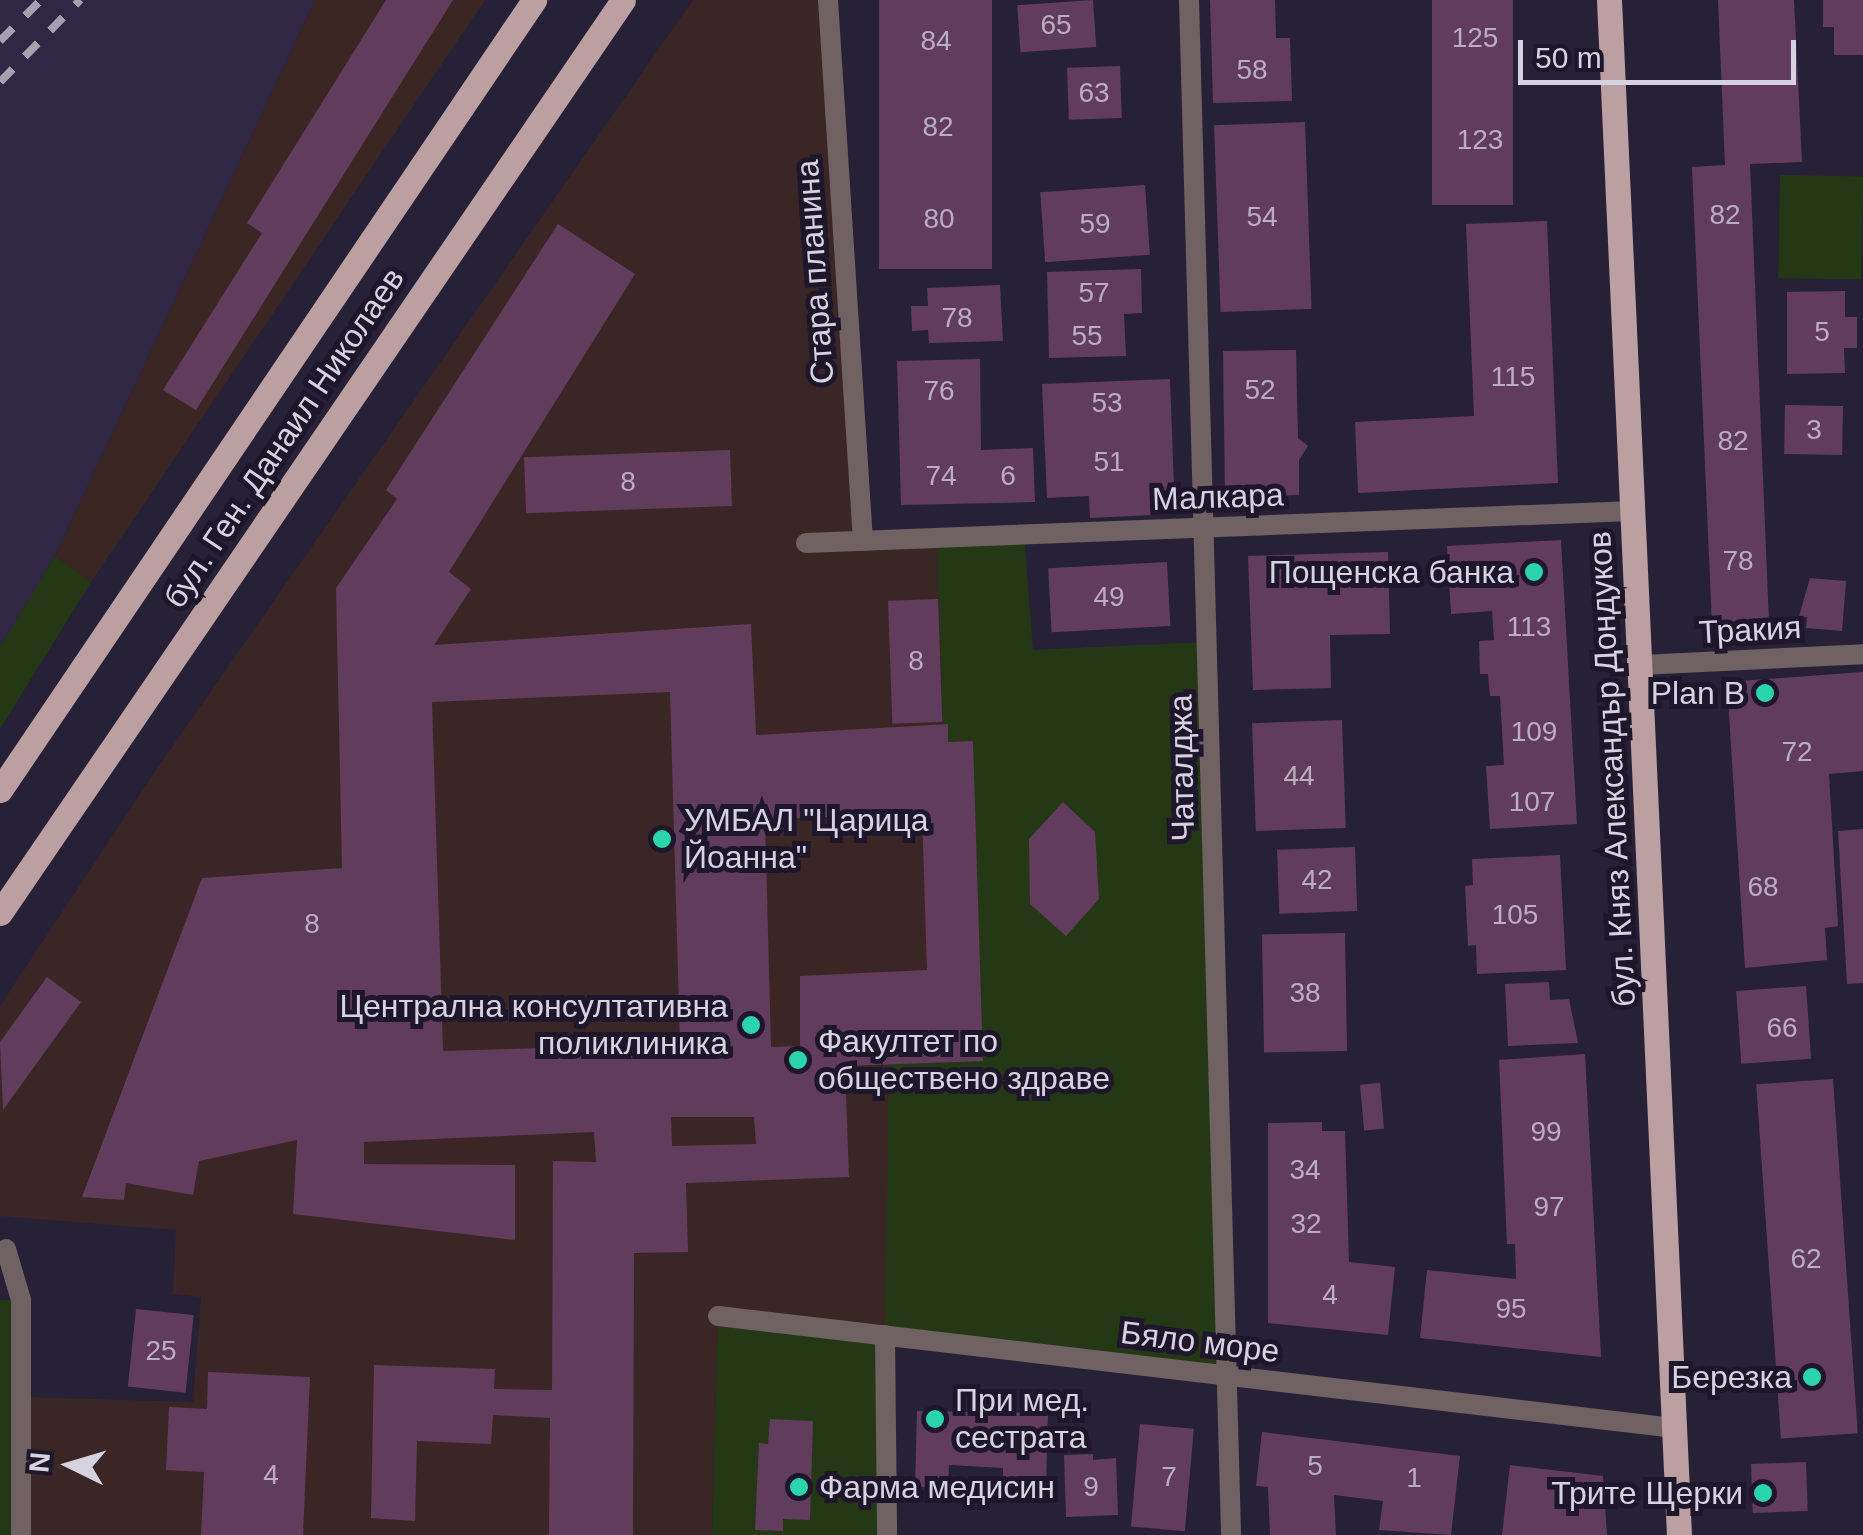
<!DOCTYPE html>
<html>
<head>
<meta charset="utf-8">
<style>
  body { margin:0 }
  #map { position:relative; width:1863px; height:1535px; overflow:hidden; background:#272137; font-family:Arial,sans-serif }
  div>[style] { position:absolute }
  .commercial>* { inset:0; background:#3a2723 }
  .built>* { inset:0; background:#2f2743 }
  .medical>* { inset:0; background:#3a2725 }
  .green>* { inset:0; background:#253816; transform-origin:0 0 }
  .building>* { inset:0; background:#623c5c; transform-origin:0 0 }
  .minor>* { height:20px; margin:-10px; padding:0 10px; transform-origin:10px; border-radius:10px; background:#706263 }
  .primary>* { height:25px; margin:-12.5px; padding:0 12.5px; transform-origin:12.5px; border-radius:12.5px; background:#bc9fa0 }
  .rail>* { height:8px; margin-top:-4px; transform-origin:0; background:repeating-linear-gradient(90deg,#a4a0b0 0 18px,transparent 0 36px) }
  .dots>* { width:28px; height:28px; translate:-50% -50%; box-sizing:border-box; border:5px solid #1e172c; border-radius:50% }
  span { translate:-50% -50%; white-space:nowrap; text-align:center; line-height:1.15; -webkit-text-stroke:10px #1e172c; paint-order:stroke }
  .number-label { font-size:28px; color:#b9adc0 }
  .number-label span { -webkit-text-stroke-width:0 }
  .street-label { font-size:32px; color:#d6d3e1 }
  .poi-label { font-size:32px; color:#d6d3e1 }
  .right { translate:-100% -50%; text-align:right }
  .left { translate:0 -50%; text-align:left }
  .north { position:absolute; left:20px; top:1415px; width:100px; height:100px; -webkit-text-stroke:8px #1e172c; paint-order:stroke; rotate:275deg; font-size:28px; font-weight:700; line-height:40px; text-align:center; color:#d6d3e1 }
  .north::after { content:''; display:block; margin:auto; width:35px; height:45px; background:#d6d3e1; clip-path:polygon(50% 0,100% 100%,50% 72%,0 100%) }
  .scale { position:absolute; left:1518px; top:40px; width:278px; height:45px; box-sizing:border-box; border:5px solid #d6d3e1; border-top:0; padding-left:12px; font-size:30px; line-height:35px; white-space:nowrap; color:#d6d3e1; -webkit-text-stroke:8px #1e172c; paint-order:stroke }
</style>
</head>
<body>
<div id="map">
  <div class="commercial">
    <i style="clip-path:polygon(315px 0,485px 0,91px 582px,55px 556px)"></i>
  </div>
  <div class="built">
    <i style="clip-path:polygon(0 0,315px 0,55px 556px,0 647px)"></i>
  </div>
  <div class="medical">
    <i style="clip-path:polygon(693px 0,828px 0,863px 540px,937px 538px,1033px 650px,1210px 642px,1224px 1375px,718px 1317px,712px 1535px,21px 1535px,21px 1397px,193px 1402px,201px 1297px,173px 1294px,176px 1230px,0 1216px,0 1006px,161px 763px)"></i>
  </div>
  <div class="green">
    <i style="left:1780px;top:175px;width:83px;height:103px;rotate:1deg"></i>
    <i style="clip-path:polygon(1024px 534px,1033px 650px,1210px 642px,1224px 1375px,885px 1336px,887px 1535px,712px 1535px,718px 1316px,885px 1335px,889px 1064px,983px 1060px,973px 742px,948px 742px,943px 722px,937px 538px)"></i>
    <i style="clip-path:polygon(55px 556px,91px 582px,0 729px,0 647px)"></i>
    <i style="left:21px;top:1300px;width:235px;height:30px;rotate:90deg"></i>
  </div>
  <div class="building">
    <i style="clip-path:polygon(386px 0,453px 0,196px 410px,163px 390px,262px 233px,247px 223px)"></i>
    <i style="left:879px;top:0;width:113px;height:269px"></i>
    <i style="left:1093px;top:0;width:47px;height:76px;rotate:86deg"></i>
    <i style="clip-path:polygon(1210px 0,1275px 0,1276px 38px,1290px 38px,1292px 101px,1213px 103px)"></i>
    <i style="left:1432px;top:0;width:81px;height:205px"></i>
    <i style="clip-path:polygon(1718px 0,1794px 0,1802px 162px,1750px 164px,1769px 622px,1712px 625px,1692px 167px,1725px 165px)"></i>
    <i style="clip-path:polygon(1823px 0,1863px 0,1863px 55px,1834px 55px,1834px 27px,1823px 27px)"></i>
    <i style="left:1120px;top:66px;width:52px;height:53px;rotate:88deg"></i>
    <i style="left:1305px;top:122px;width:187px;height:91px;rotate:88deg"></i>
    <i style="left:1145px;top:185px;width:70px;height:105px;rotate:86deg"></i>
    <i style="clip-path:polygon(1547px 221px,1558px 483px,1358px 493px,1355px 422px,1474px 416px,1466px 224px)"></i>
    <i style="clip-path:polygon(evenodd,558px 224px,635px 274px,449px 572px,471px 589px,434px 645px,751px 624px,756px 735px,948px 724px,948px 742px,973px 741px,983px 1061px,845px 1066px,849px 1177px,686px 1183px,688px 1252px,634px 1253px,633px 1535px,549px 1535px,550px 1418px,493px 1415px,491px 1444px,417px 1441px,415px 1521px,371px 1518px,374px 1365px,495px 1369px,494px 1389px,552px 1390px,553px 1161px,596px 1162px,594px 1132px,364px 1142px,364px 1164px,515px 1165px,515px 1240px,293px 1214px,297px 1140px,199px 1161px,193px 1195px,126px 1183px,124px 1200px,82px 1197px,202px 878px,342px 868px,336px 588px,397px 499px,386px 490px,558px 224px,670px 692px,680px 1044px,443px 1051px,432px 702px,670px 692px,558px 224px,922px 814px,927px 970px,800px 976px,800px 1046px,771px 1047px,765px 819px,922px 814px,558px 224px,671px 1117px,754px 1117px,756px 1144px,672px 1146px,671px 1117px)"></i>
    <i style="clip-path:polygon(1141px 269px,1142px 313px,1124px 314px,1126px 356px,1049px 358px,1047px 272px)"></i>
    <i style="clip-path:polygon(1000px 285px,1003px 341px,929px 343px,928px 330px,912px 331px,911px 306px,928px 306px,927px 288px)"></i>
    <i style="clip-path:polygon(1845px 291px,1845px 317px,1857px 317px,1857px 348px,1844px 348px,1845px 373px,1787px 374px,1787px 292px)"></i>
    <i style="clip-path:polygon(1296px 350px,1298px 438px,1308px 446px,1299px 460px,1299px 495px,1225px 497px,1223px 351px)"></i>
    <i style="clip-path:polygon(980px 359px,981px 450px,1033px 448px,1035px 502px,901px 505px,897px 361px)"></i>
    <i style="clip-path:polygon(1170px 379px,1175px 514px,1090px 518px,1089px 496px,1047px 498px,1042px 384px)"></i>
    <i style="left:1785px;top:405px;width:58px;height:49px;rotate:1deg"></i>
    <i style="left:730px;top:450px;width:56px;height:206px;rotate:88deg"></i>
    <i style="clip-path:polygon(1561px 540px,1577px 824px,1490px 829px,1486px 766px,1504px 765px,1500px 696px,1490px 696px,1488px 674px,1480px 674px,1479px 641px,1494px 640px,1492px 611px,1451px 614px,1447px 546px)"></i>
    <i style="clip-path:polygon(1388px 552px,1390px 634px,1330px 635px,1331px 688px,1253px 690px,1248px 556px)"></i>
    <i style="left:1167px;top:562px;width:64px;height:119px;rotate:87deg"></i>
    <i style="clip-path:polygon(1810px 578px,1846px 581px,1842px 631px,1806px 628px,1807px 617px,1799px 616px)"></i>
    <i style="left:938px;top:599px;width:123px;height:50px;rotate:88deg"></i>
    <i style="clip-path:polygon(1863px 672px,1863px 771px,1829px 774px,1838px 926px,1825px 928px,1827px 960px,1745px 968px,1727px 682px)"></i>
    <i style="left:1342px;top:720px;width:108px;height:90px;rotate:88deg"></i>
    <i style="clip-path:polygon(1063px 802px,1095px 832px,1099px 899px,1066px 936px,1030px 904px,1029px 839px)"></i>
    <i style="clip-path:polygon(1863px 829px,1863px 983px,1847px 984px,1838px 831px)"></i>
    <i style="left:1355px;top:847px;width:64px;height:78px;rotate:88deg"></i>
    <i style="clip-path:polygon(1560px 855px,1566px 970px,1477px 974px,1476px 945px,1468px 946px,1465px 886px,1473px 885px,1472px 859px)"></i>
    <i style="left:1345px;top:933px;width:118px;height:83px;rotate:89deg"></i>
    <i style="clip-path:polygon(47px 977px,81px 1002px,3px 1110px,0 1042px)"></i>
    <i style="clip-path:polygon(1549px 982px,1550px 1000px,1569px 999px,1578px 1043px,1508px 1046px,1505px 984px)"></i>
    <i style="left:1806px;top:986px;width:73px;height:70px;rotate:86deg"></i>
    <i style="clip-path:polygon(1585px 1054px,1601px 1357px,1420px 1338px,1427px 1270px,1516px 1279px,1515px 1244px,1507px 1244px,1499px 1060px)"></i>
    <i style="left:1833px;top:1079px;width:355px;height:77px;rotate:86deg"></i>
    <i style="left:1380px;top:1083px;width:46px;height:20px;rotate:85deg"></i>
    <i style="clip-path:polygon(1322px 1122px,1322px 1131px,1345px 1131px,1349px 1262px,1395px 1267px,1388px 1335px,1268px 1323px,1268px 1123px)"></i>
    <i style="left:136px;top:1309px;width:58px;height:78px;rotate:6deg"></i>
    <i style="clip-path:polygon(208px 1372px,310px 1377px,303px 1535px,201px 1535px,204px 1472px,166px 1470px,169px 1407px,207px 1409px)"></i>
    <i style="clip-path:polygon(917px 1411px,1048px 1413px,1046px 1490px,1003px 1489px,1003px 1468px,949px 1465px,948px 1488px,915px 1487px)"></i>
    <i style="clip-path:polygon(770px 1419px,813px 1421px,810px 1520px,783px 1519px,783px 1531px,755px 1530px,759px 1443px,768px 1444px)"></i>
    <i style="left:1140px;top:1424px;width:54px;height:103px;rotate:5deg"></i>
    <i style="clip-path:polygon(1262px 1432px,1460px 1456px,1451px 1535px,1379px 1530px,1383px 1501px,1334px 1495px,1336px 1535px,1270px 1535px,1268px 1487px,1256px 1486px)"></i>
    <i style="clip-path:polygon(1093px 1454px,1093px 1460px,1116px 1458px,1118px 1515px,1066px 1517px,1064px 1455px)"></i>
    <i style="left:1806px;top:1462px;width:49px;height:55px;rotate:88deg"></i>
    <i style="clip-path:polygon(1510px 1465px,1603px 1476px,1607px 1535px,1502px 1535px)"></i>
  </div>
  <div class="minor">
    <i style="left:828px;top:0;width:542px;rotate:86.3deg"></i>
    <i style="left:1189px;top:0;width:1536px;rotate:88.43deg"></i>
    <i style="left:806px;top:543px;width:828px;rotate:-2.22deg"></i>
    <i style="left:1641px;top:665px;width:222px;rotate:-2.8deg"></i>
    <i style="left:6px;top:1249px;width:53px;rotate:73.6deg"></i>
    <i style="left:21px;top:1300px;width:235px;rotate:90deg"></i>
    <i style="left:718px;top:1316px;width:964px;rotate:6.68deg"></i>
    <i style="left:885px;top:1335px;width:200px;rotate:89.4deg"></i>
  </div>
  <div class="primary">
    <i style="left:1609px;top:0;width:1537px;rotate:87.39deg"></i>
    <i style="left:0;top:790px;width:954px;rotate:-55.94deg"></i>
    <i style="left:0;top:913px;width:1105px;rotate:-55.69deg"></i>
  </div>
  <div class="rail">
    <i style="left:0;top:41px;width:58px;rotate:-45deg"></i>
    <i style="left:0;top:82px;width:115px;rotate:-45.7deg"></i>
  </div>
  <div class="dots">
    <i style="left:1534px;top:572px;background:#2bd5ac"></i>
    <i style="left:1765px;top:693px;background:#2bd5ac"></i>
    <i style="left:662px;top:839px;background:#2bd5ac"></i>
    <i style="left:751px;top:1025px;background:#2bd5ac"></i>
    <i style="left:798px;top:1060px;background:#2bd5ac"></i>
    <i style="left:1812px;top:1377px;background:#2bd5ac"></i>
    <i style="left:935px;top:1419px;background:#2bd5ac"></i>
    <i style="left:799px;top:1487px;background:#2bd5ac"></i>
    <i style="left:1763px;top:1493px;background:#2bd5ac"></i>
  </div>
  <div class="number-label">
    <span style="left:1056px;top:25px">65</span>
    <span style="left:1475px;top:38px">125</span>
    <span style="left:936px;top:41px">84</span>
    <span style="left:1252px;top:70px">58</span>
    <span style="left:1094px;top:93px">63</span>
    <span style="left:938px;top:127px">82</span>
    <span style="left:1480px;top:140px">123</span>
    <span style="left:1725px;top:215px">82</span>
    <span style="left:1262px;top:217px">54</span>
    <span style="left:939px;top:219px">80</span>
    <span style="left:1095px;top:224px">59</span>
    <span style="left:1094px;top:293px">57</span>
    <span style="left:957px;top:318px">78</span>
    <span style="left:1822px;top:332px">5</span>
    <span style="left:1087px;top:336px">55</span>
    <span style="left:1513px;top:377px">115</span>
    <span style="left:1260px;top:390px">52</span>
    <span style="left:939px;top:391px">76</span>
    <span style="left:1107px;top:403px">53</span>
    <span style="left:1814px;top:430px">3</span>
    <span style="left:1733px;top:441px">82</span>
    <span style="left:1109px;top:462px">51</span>
    <span style="left:941px;top:476px">74</span>
    <span style="left:1008px;top:476px">6</span>
    <span style="left:628px;top:482px">8</span>
    <span style="left:1738px;top:561px">78</span>
    <span style="left:1109px;top:597px">49</span>
    <span style="left:1529px;top:627px">113</span>
    <span style="left:916px;top:661px">8</span>
    <span style="left:1534px;top:732px">109</span>
    <span style="left:1797px;top:752px">72</span>
    <span style="left:1299px;top:776px">44</span>
    <span style="left:1532px;top:802px">107</span>
    <span style="left:1317px;top:880px">42</span>
    <span style="left:1763px;top:887px">68</span>
    <span style="left:1515px;top:915px">105</span>
    <span style="left:312px;top:924px">8</span>
    <span style="left:1305px;top:993px">38</span>
    <span style="left:1782px;top:1028px">66</span>
    <span style="left:1546px;top:1132px">99</span>
    <span style="left:1305px;top:1170px">34</span>
    <span style="left:1549px;top:1207px">97</span>
    <span style="left:1306px;top:1224px">32</span>
    <span style="left:1806px;top:1259px">62</span>
    <span style="left:1330px;top:1295px">4</span>
    <span style="left:1511px;top:1309px">95</span>
    <span style="left:161px;top:1351px">25</span>
    <span style="left:1315px;top:1466px">5</span>
    <span style="left:271px;top:1475px">4</span>
    <span style="left:1169px;top:1477px">7</span>
    <span style="left:1414px;top:1478px">1</span>
    <span style="left:1091px;top:1487px">9</span>
  </div>
  <div class="street-label">
    <span style="left:815px;top:272px;rotate:-94deg">Стара планина</span>
    <span style="left:284px;top:438px;rotate:-56deg">бул. Ген. Данаил Николаев</span>
    <span style="left:1218px;top:497px;rotate:-2deg">Малкара</span>
    <span style="left:1750px;top:630px;rotate:-3deg">Тракия</span>
    <span style="left:1182px;top:768px;rotate:-91deg">Чаталджа</span>
    <span style="left:1612px;top:769px;rotate:-93deg">бул. Княз Александър Дондуков</span>
    <span style="left:1200px;top:1342px;rotate:7deg">Бяло море</span>
  </div>
  <div class="poi-label">
    <span class="right" style="left:1514px;top:572px">Пощенска банка</span>
    <span class="right" style="left:1745px;top:693px">Plan B</span>
    <span class="left" style="left:684px;top:839px">УМБАЛ "Царица<br>Йоанна"</span>
    <span class="right" style="left:728px;top:1025px">Централна консултативна<br>поликлиника</span>
    <span class="left" style="left:818px;top:1060px">Факултет по<br>обществено здраве</span>
    <span class="right" style="left:1792px;top:1377px">Березка</span>
    <span class="left" style="left:955px;top:1419px">При мед.<br>сестрата</span>
    <span class="left" style="left:819px;top:1487px">Фарма медисин</span>
    <span class="right" style="left:1743px;top:1493px">Трите Щерки</span>
  </div>
  <div class="north">N</div>
  <div class="scale">50 m</div>
</div>
</body>
</html>
